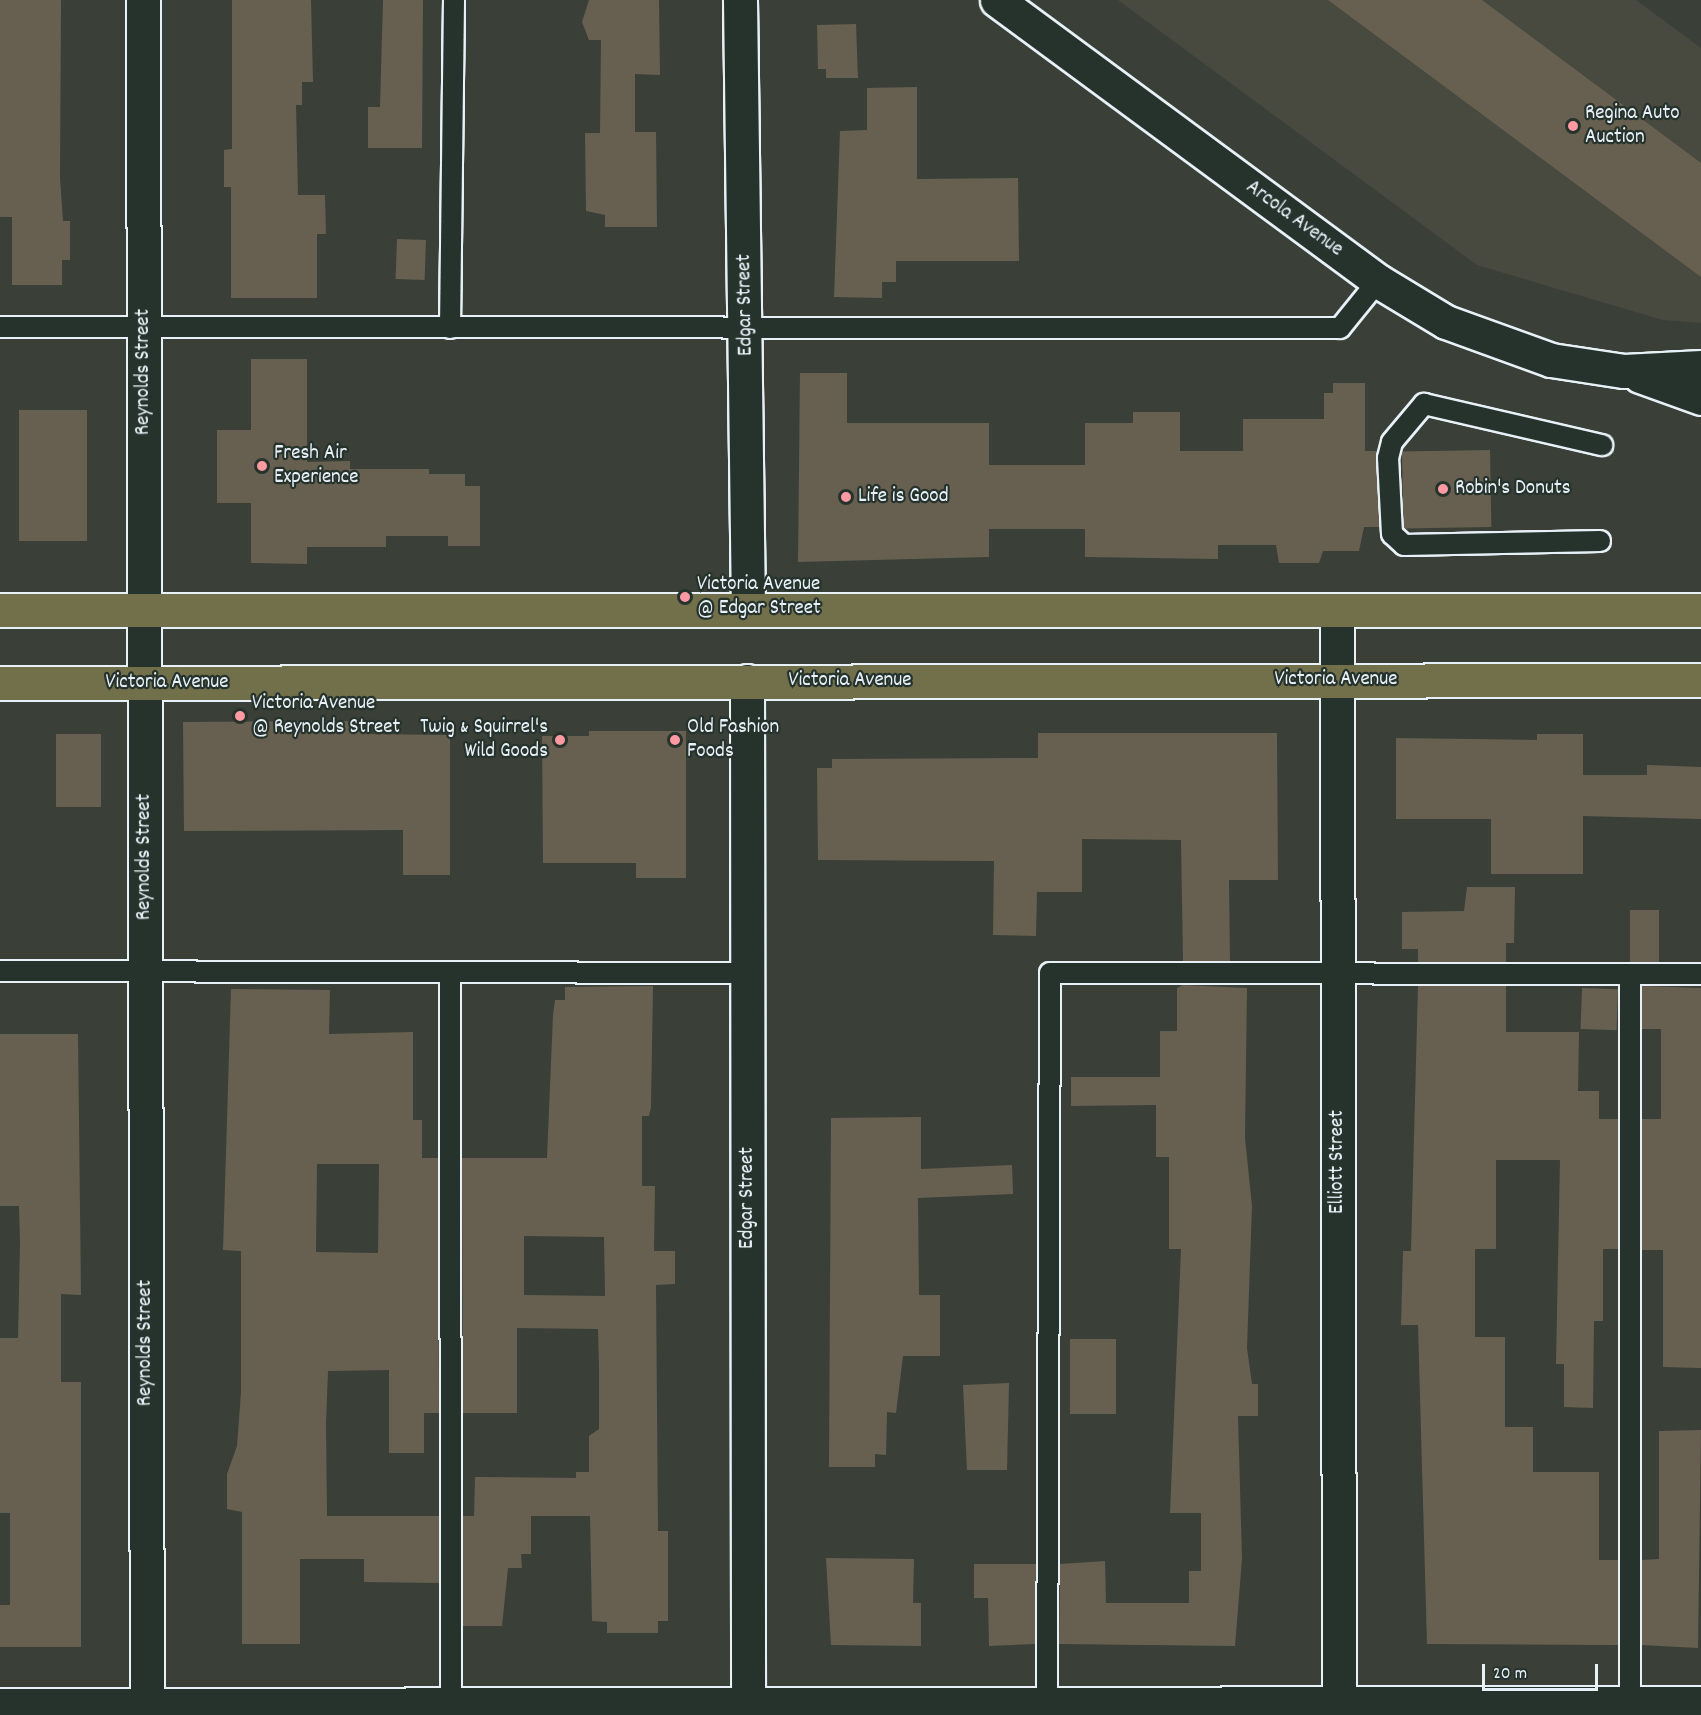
<!DOCTYPE html>
<html>
<head>
<meta charset="utf-8">
<style>
  body { margin:0 }
  #map { position:relative; width:1701px; height:1715px; overflow:hidden; background:#3a4038; font-family:Dekko,sans-serif }
  div>[style] { position:absolute }
  .built>* { inset:0; background:#484a3f }
  .building>* { inset:0; background:#676050; transform-origin:0 0 }
  .roads { filter:drop-shadow(2px 0 #e8f1f8) drop-shadow(-2px 0 #e8f1f8) drop-shadow(0 2px #e8f1f8) drop-shadow(0 -2px #e8f1f8) }
  .service>* { height:20px; margin:-10px; padding:0 10px; transform-origin:10px; border-radius:10px; background:#26332d }
  .minor>* { height:33px; margin:-16.5px; padding:0 16.5px; transform-origin:16.5px; border-radius:16.5px; background:#26332d }
  .secondary>* { height:33px; margin:-16.5px; padding:0 16.5px; transform-origin:16.5px; border-radius:16.5px; background:#26332d }
  .primary>* { height:33px; margin:-16.5px; padding:0 16.5px; transform-origin:16.5px; border-radius:16.5px; background:#71704a }
  .dots>* { width:16px; height:16px; translate:-50% -50%; box-sizing:border-box; border:3px solid #26332d; border-radius:50% }
  span { translate:-50% -50%; white-space:nowrap; text-align:center; line-height:1.15; -webkit-text-stroke:4.5px #26332d; paint-order:stroke }
  .poi-label { font-size:21px; color:#e8f1f8 }
  .left { translate:0 -50%; text-align:left }
  .right { translate:-100% -50%; text-align:right }
  .street-label { font-size:21px; color:#e8f1f8 }
  .scale { position:absolute; left:1482px; top:1664px; width:116px; height:27px; box-sizing:border-box; border:3px solid #e8f1f8; border-top:0; padding-left:8px; font-size:18px; line-height:21px; white-space:nowrap; color:#e8f1f8; -webkit-text-stroke:4px #26332d; paint-order:stroke }
</style>
</head>
<body>
<div id="map">
  <div class="built">
    <i style="clip-path:polygon(1118px 0,1636px 0,1701px 48px,1701px 323px,1663px 320px,1477px 265px)"></i>
  </div>
  <div class="building">
    <i style="clip-path:polygon(0 0,61px 0,60px 178px,63px 221px,70px 221px,70px 260px,62px 260px,62px 285px,12px 285px,12px 217px,0 217px)"></i>
    <i style="clip-path:polygon(232px 0,311px 0,313px 82px,302px 82px,302px 105px,296px 105px,297px 149px,298px 195px,325px 195px,326px 234px,317px 234px,317px 298px,231px 298px,231px 187px,224px 187px,224px 150px,232px 149px)"></i>
    <i style="clip-path:polygon(383px 0,423px 0,422px 148px,368px 148px,368px 107px,380px 107px)"></i>
    <i style="clip-path:polygon(589px 0,659px 0,660px 75px,635px 74px,635px 132px,656px 132px,657px 227px,605px 227px,605px 215px,586px 211px,585px 133px,600px 133px,601px 40px,589px 40px,582px 22px)"></i>
    <i style="clip-path:polygon(1328px 0,1482px 0,1701px 163px,1701px 277px)"></i>
    <i style="clip-path:polygon(856px 24px,858px 78px,826px 78px,826px 69px,818px 69px,817px 25px)"></i>
    <i style="clip-path:polygon(917px 87px,917px 179px,1018px 178px,1019px 261px,896px 261px,896px 282px,882px 282px,882px 298px,834px 297px,840px 131px,867px 130px,867px 88px)"></i>
    <i style="left:397px;top:239px;width:29px;height:40px;rotate:2deg"></i>
    <i style="clip-path:polygon(251px 359px,307px 359px,307px 462px,350px 461px,350px 469px,429px 469px,429px 474px,465px 474px,465px 486px,480px 486px,480px 546px,448px 546px,448px 536px,386px 536px,386px 547px,307px 547px,307px 564px,251px 563px,251px 503px,217px 503px,217px 430px,251px 430px)"></i>
    <i style="clip-path:polygon(800px 373px,847px 373px,847px 423px,989px 423px,989px 465px,1085px 465px,1085px 423px,1133px 423px,1133px 412px,1180px 412px,1180px 451px,1243px 451px,1243px 419px,1324px 419px,1324px 393px,1333px 393px,1333px 383px,1365px 383px,1365px 451px,1377px 451px,1380px 527px,1364px 527px,1359px 551px,1323px 551px,1319px 563px,1279px 563px,1276px 545px,1218px 545px,1218px 559px,1085px 557px,1085px 529px,989px 529px,989px 557px,798px 562px)"></i>
    <i style="left:87px;top:410px;width:131px;height:68px;rotate:90deg"></i>
    <i style="left:1490px;top:450px;width:77px;height:88px;rotate:89deg"></i>
    <i style="clip-path:polygon(368px 721px,368px 734px,450px 735px,450px 875px,403px 875px,403px 830px,184px 831px,183px 722px)"></i>
    <i style="clip-path:polygon(589px 731px,686px 731px,686px 878px,636px 878px,636px 863px,543px 863px,542px 736px,589px 736px)"></i>
    <i style="clip-path:polygon(1038px 733px,1277px 733px,1278px 880px,1229px 880px,1230px 961px,1183px 961px,1181px 840px,1082px 839px,1082px 892px,1037px 892px,1036px 936px,993px 935px,994px 861px,818px 860px,817px 768px,832px 768px,832px 759px,1038px 758px)"></i>
    <i style="left:56px;top:734px;width:45px;height:73px"></i>
    <i style="clip-path:polygon(1537px 734px,1583px 734px,1583px 775px,1647px 775px,1647px 765px,1701px 767px,1701px 819px,1583px 816px,1583px 874px,1491px 874px,1491px 819px,1396px 819px,1396px 738px,1537px 740px)"></i>
    <i style="clip-path:polygon(1467px 887px,1515px 887px,1514px 943px,1506px 943px,1506px 962px,1418px 962px,1418px 949px,1402px 949px,1402px 912px,1464px 911px)"></i>
    <i style="left:1630px;top:910px;width:29px;height:52px"></i>
    <i style="clip-path:polygon(1183px 985px,1247px 988px,1245px 1138px,1252px 1206px,1247px 1348px,1252px 1384px,1258px 1384px,1258px 1416px,1238px 1416px,1242px 1559px,1235px 1646px,1059px 1644px,1060px 1564px,1105px 1561px,1106px 1603px,1189px 1603px,1189px 1571px,1201px 1571px,1201px 1513px,1170px 1513px,1181px 1249px,1169px 1249px,1169px 1157px,1156px 1157px,1156px 1105px,1071px 1106px,1071px 1077px,1160px 1077px,1160px 1031px,1177px 1031px,1177px 988px)"></i>
    <i style="clip-path:polygon(evenodd,653px 986px,651px 1107px,649px 1116px,642px 1116px,642px 1186px,655px 1186px,654px 1251px,675px 1251px,675px 1284px,656px 1285px,658px 1531px,668px 1531px,668px 1621px,658px 1621px,658px 1633px,607px 1633px,607px 1622px,592px 1621px,590px 1516px,531px 1516px,531px 1554px,521px 1554px,522px 1568px,508px 1568px,502px 1626px,463px 1626px,463px 1516px,474px 1516px,475px 1477px,576px 1478px,576px 1472px,589px 1472px,589px 1436px,599px 1429px,599px 1366px,598px 1329px,517px 1328px,517px 1413px,463px 1413px,462px 1158px,547px 1158px,553px 1015px,555px 1000px,565px 1000px,565px 987px,653px 986px,524px 1236px,604px 1237px,605px 1296px,524px 1295px,524px 1236px)"></i>
    <i style="clip-path:polygon(1418px 986px,1506px 986px,1506px 1032px,1579px 1032px,1578px 1091px,1599px 1091px,1599px 1119px,1618px 1119px,1618px 1249px,1603px 1249px,1603px 1321px,1594px 1321px,1593px 1408px,1564px 1407px,1564px 1364px,1556px 1364px,1560px 1160px,1496px 1160px,1496px 1249px,1475px 1249px,1475px 1337px,1505px 1337px,1505px 1427px,1533px 1427px,1533px 1472px,1599px 1472px,1599px 1560px,1618px 1560px,1618px 1645px,1427px 1644px,1418px 1325px,1401px 1325px,1403px 1251px,1411px 1251px)"></i>
    <i style="clip-path:polygon(1642px 986px,1701px 988px,1701px 1368px,1663px 1367px,1663px 1250px,1642px 1250px,1642px 1119px,1661px 1119px,1661px 1029px,1642px 1029px)"></i>
    <i style="left:1582px;top:988px;width:36px;height:41px;rotate:2deg"></i>
    <i style="clip-path:polygon(evenodd,231px 989px,330px 990px,329px 1034px,413px 1032px,413px 1120px,422px 1120px,422px 1158px,438px 1158px,439px 1413px,424px 1413px,424px 1453px,389px 1453px,389px 1370px,328px 1371px,326px 1423px,327px 1516px,439px 1516px,439px 1583px,364px 1582px,364px 1559px,300px 1559px,300px 1644px,242px 1644px,242px 1512px,227px 1509px,227px 1474px,237px 1446px,241px 1392px,241px 1251px,223px 1250px,231px 989px,317px 1164px,379px 1164px,378px 1253px,316px 1252px,317px 1164px)"></i>
    <i style="clip-path:polygon(0 1034px,78px 1034px,81px 1295px,61px 1294px,61px 1382px,81px 1382px,81px 1647px,0 1647px,0 1605px,10px 1605px,10px 1513px,0 1513px,0 1338px,18px 1338px,20px 1243px,19px 1206px,0 1206px)"></i>
    <i style="clip-path:polygon(921px 1117px,921px 1169px,1012px 1165px,1013px 1194px,918px 1198px,919px 1295px,940px 1295px,940px 1356px,903px 1356px,896px 1413px,887px 1412px,886px 1455px,875px 1454px,875px 1467px,829px 1467px,831px 1118px)"></i>
    <i style="left:1070px;top:1339px;width:46px;height:75px"></i>
    <i style="clip-path:polygon(1009px 1383px,1007px 1470px,967px 1470px,963px 1385px)"></i>
    <i style="clip-path:polygon(1701px 1430px,1698px 1648px,1642px 1645px,1642px 1560px,1659px 1559px,1659px 1431px)"></i>
    <i style="clip-path:polygon(826px 1558px,914px 1559px,913px 1603px,921px 1603px,921px 1646px,831px 1645px)"></i>
    <i style="clip-path:polygon(974px 1564px,1036px 1564px,1035px 1644px,989px 1646px,988px 1598px,974px 1598px)"></i>
  </div>
  <div class="roads">
    <div class="service">
      <i style="left:0;top:327px;width:1340px;rotate:0.04deg"></i>
      <i style="left:1340px;top:328px;width:60px;rotate:-51deg"></i>
      <i style="left:450px;top:328px;width:328px;rotate:-89.3deg"></i>
      <i style="left:1600px;top:541px;width:196px;rotate:178.8deg"></i>
      <i style="left:1404px;top:545px;width:16px;rotate:-137deg"></i>
      <i style="left:1392px;top:534px;width:76px;rotate:-93deg"></i>
      <i style="left:1388px;top:458px;width:16px;rotate:-76deg"></i>
      <i style="left:1392px;top:442px;width:50px;rotate:-49.9deg"></i>
      <i style="left:1424px;top:404px;width:183px;rotate:13deg"></i>
      <i style="left:0;top:971px;width:748px;rotate:0.15deg"></i>
      <i style="left:450px;top:972px;width:742px;rotate:89.92deg"></i>
      <i style="left:1630px;top:974px;width:738px;rotate:90deg"></i>
      <i style="left:1047px;top:1714px;width:741px;rotate:-89.77deg"></i>
      <i style="left:1050px;top:973px;width:651px;rotate:0.09deg"></i>
    </div>
    <div class="minor">
      <i style="left:143px;top:0;width:1715px;rotate:89.87deg"></i>
      <i style="left:740px;top:0;width:610px;rotate:89.25deg"></i>
      <i style="left:1337px;top:610px;width:1105px;rotate:89.9deg"></i>
      <i style="left:747px;top:681px;width:1034px;rotate:89.94deg"></i>
      <i style="left:0;top:1705px;width:1701px;rotate:-0.07deg"></i>
    </div>
    <div class="secondary">
      <i style="left:997px;top:0;width:473px;rotate:36.4deg"></i>
      <i style="left:1378px;top:281px;width:79px;rotate:31.1deg"></i>
      <i style="left:1446px;top:322px;width:112px;rotate:19.9deg"></i>
      <i style="left:1551px;top:360px;width:74px;rotate:8.6deg"></i>
      <i style="left:1624px;top:371px;width:77px;rotate:-3deg"></i>
      <i style="left:1640px;top:376px;width:65px;rotate:19.8deg"></i>
    </div>
    <div class="primary">
      <i style="left:0;top:610px;width:1701px"></i>
      <i style="left:0;top:683px;width:1701px;rotate:-0.1deg"></i>
    </div>
  </div>
  <div class="dots">
    <i style="left:1573px;top:126px;background:#ff9aa2"></i>
    <i style="left:262px;top:466px;background:#ff9aa2"></i>
    <i style="left:1443px;top:489px;background:#ff9aa2"></i>
    <i style="left:846px;top:497px;background:#ff9aa2"></i>
    <i style="left:685px;top:597px;background:#ff9aa2"></i>
    <i style="left:240px;top:716px;background:#ff9aa2"></i>
    <i style="left:560px;top:740px;background:#ff9aa2"></i>
    <i style="left:675px;top:740px;background:#ff9aa2"></i>
  </div>
  <div class="poi-label">
    <span class="left" style="left:1585px;top:126px">Regina Auto<br>Auction</span>
    <span class="left" style="left:274px;top:466px">Fresh Air<br>Experience</span>
    <span class="left" style="left:1455px;top:489px">Robin's Donuts</span>
    <span class="left" style="left:858px;top:497px">Life is Good</span>
    <span class="left" style="left:697px;top:597px">Victoria Avenue<br>@ Edgar Street</span>
    <span class="left" style="left:252px;top:716px">Victoria Avenue<br>@ Reynolds Street</span>
    <span class="right" style="left:548px;top:740px">Twig &amp; Squirrel's<br>Wild Goods</span>
    <span class="left" style="left:687px;top:740px">Old Fashion<br>Foods</span>
  </div>
  <div class="street-label">
    <span style="left:1294px;top:219px;rotate:36deg">Arcola Avenue</span>
    <span style="left:746px;top:305px;rotate:-91deg">Edgar Street</span>
    <span style="left:144px;top:372px;rotate:-90deg">Reynolds Street</span>
    <span style="left:1336px;top:680px">Victoria Avenue</span>
    <span style="left:850px;top:681px">Victoria Avenue</span>
    <span style="left:167px;top:683px">Victoria Avenue</span>
    <span style="left:145px;top:857px;rotate:-90deg">Reynolds Street</span>
    <span style="left:1338px;top:1162px;rotate:-90deg">Elliott Street</span>
    <span style="left:748px;top:1198px;rotate:-90deg">Edgar Street</span>
    <span style="left:146px;top:1343px;rotate:-90deg">Reynolds Street</span>
  </div>
  <div class="scale">20 m</div>
</div>
</body>
</html>
